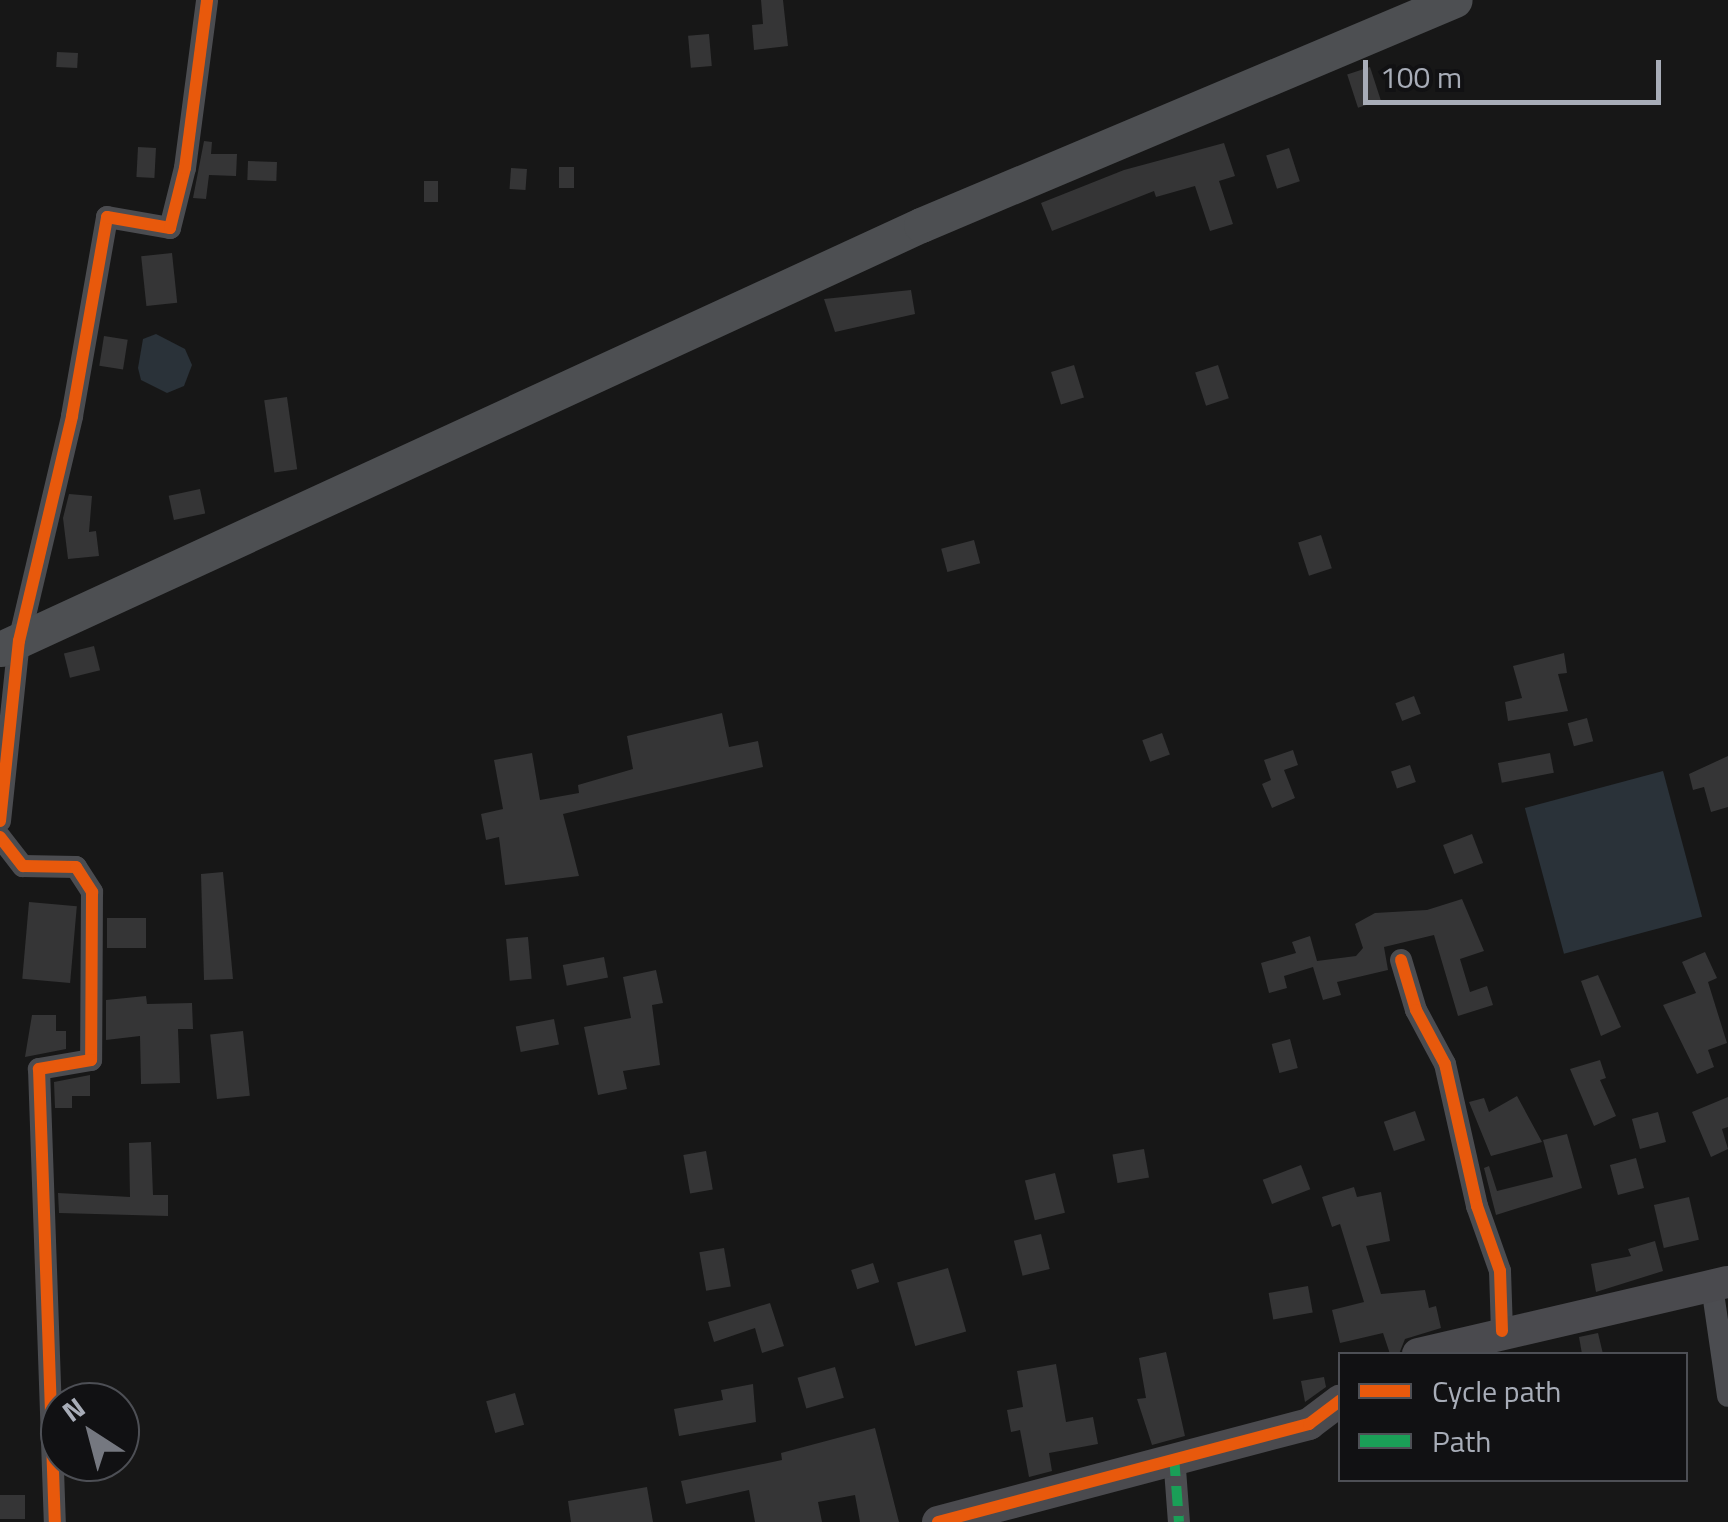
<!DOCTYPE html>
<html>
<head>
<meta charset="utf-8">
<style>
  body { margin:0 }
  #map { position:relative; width:1728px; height:1522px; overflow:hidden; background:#171717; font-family:"Titillium Web",sans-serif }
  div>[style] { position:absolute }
  .water>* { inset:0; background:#2a3239; transform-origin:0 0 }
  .building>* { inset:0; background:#353536; transform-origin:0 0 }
  .street>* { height:22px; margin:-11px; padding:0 11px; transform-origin:11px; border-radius:11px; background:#4b4c50 }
  .secondary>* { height:32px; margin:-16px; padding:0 16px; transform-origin:16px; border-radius:16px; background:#4a4a4e }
  .primary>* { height:35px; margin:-17.5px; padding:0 17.5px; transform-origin:17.5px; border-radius:17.5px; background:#4d4f52 }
  .quiet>* { height:10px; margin-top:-5px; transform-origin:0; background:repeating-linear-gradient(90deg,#1a9f57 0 20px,transparent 0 30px) }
  .cycleway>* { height:12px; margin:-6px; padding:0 6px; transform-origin:6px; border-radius:6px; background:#e8590c }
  span { translate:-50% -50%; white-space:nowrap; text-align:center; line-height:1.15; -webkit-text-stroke:8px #111113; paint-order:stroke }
  .legend { position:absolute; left:1338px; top:1352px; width:350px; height:130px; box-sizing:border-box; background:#111113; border:2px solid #4d4f55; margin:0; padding:12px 18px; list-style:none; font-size:30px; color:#a8adb8 }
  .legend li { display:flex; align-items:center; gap:20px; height:50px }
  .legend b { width:50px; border:2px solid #4d4f55 }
  .north { position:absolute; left:40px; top:1382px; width:100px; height:100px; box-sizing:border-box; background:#111113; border:2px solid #4d4f55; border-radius:50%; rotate:324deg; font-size:28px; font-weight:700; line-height:40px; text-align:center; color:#a8adb8 }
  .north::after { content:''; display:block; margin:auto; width:35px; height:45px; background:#757880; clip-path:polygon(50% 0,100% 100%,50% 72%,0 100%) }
  .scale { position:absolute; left:1363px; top:60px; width:298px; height:45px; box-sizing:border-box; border:5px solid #a8adb8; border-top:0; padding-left:12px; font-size:30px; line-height:35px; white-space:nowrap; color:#a8adb8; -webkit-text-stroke:8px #111113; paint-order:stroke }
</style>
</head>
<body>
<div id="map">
  <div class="water">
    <i style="clip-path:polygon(156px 334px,185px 349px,192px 365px,184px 386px,167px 393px,141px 380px,138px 368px,143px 339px)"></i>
    <i style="left:1663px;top:771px;width:151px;height:143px;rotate:75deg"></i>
  </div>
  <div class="building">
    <i style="clip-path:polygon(761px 0,783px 0,788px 46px,754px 50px,752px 25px,763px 24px)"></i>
    <i style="left:709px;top:34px;width:32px;height:21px;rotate:85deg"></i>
    <i style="left:57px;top:52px;width:21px;height:15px;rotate:3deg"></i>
    <i style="left:1370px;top:67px;width:35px;height:24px;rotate:72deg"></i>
    <i style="clip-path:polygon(204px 141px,212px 142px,211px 154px,237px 154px,236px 176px,209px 175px,206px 199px,193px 198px)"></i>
    <i style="clip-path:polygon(1224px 143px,1235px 176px,1219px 181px,1233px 224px,1210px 231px,1195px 186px,1156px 197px,1154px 191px,1052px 231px,1041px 203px,1124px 170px)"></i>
    <i style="left:138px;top:147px;width:18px;height:30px;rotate:3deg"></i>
    <i style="left:1289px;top:148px;width:35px;height:24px;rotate:72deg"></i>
    <i style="left:248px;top:161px;width:29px;height:19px;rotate:2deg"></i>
    <i style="left:559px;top:167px;width:15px;height:21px"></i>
    <i style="left:511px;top:168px;width:16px;height:21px;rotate:4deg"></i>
    <i style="left:424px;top:181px;width:14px;height:21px"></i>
    <i style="left:172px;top:253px;width:50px;height:31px;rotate:84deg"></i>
    <i style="clip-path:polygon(911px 290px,915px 314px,835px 332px,824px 299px)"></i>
    <i style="left:104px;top:336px;width:24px;height:30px;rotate:9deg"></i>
    <i style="left:1074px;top:365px;width:34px;height:24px;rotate:73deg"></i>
    <i style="left:1218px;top:365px;width:35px;height:24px;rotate:72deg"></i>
    <i style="left:287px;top:397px;width:73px;height:23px;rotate:82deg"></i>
    <i style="left:200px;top:489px;width:25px;height:32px;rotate:78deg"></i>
    <i style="clip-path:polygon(69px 494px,92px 496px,89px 532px,96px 531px,99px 556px,68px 559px,63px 518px)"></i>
    <i style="left:1321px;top:535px;width:35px;height:24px;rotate:72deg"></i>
    <i style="left:974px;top:540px;width:24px;height:34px;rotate:75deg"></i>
    <i style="left:94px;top:646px;width:25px;height:31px;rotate:76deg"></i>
    <i style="clip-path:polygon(1564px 653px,1567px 673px,1558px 674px,1568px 711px,1508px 721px,1505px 702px,1522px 698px,1513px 666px)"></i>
    <i style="left:1414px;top:696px;width:19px;height:20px;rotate:69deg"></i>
    <i style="clip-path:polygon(722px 713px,729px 747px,758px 741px,763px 767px,563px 814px,579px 876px,505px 885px,499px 837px,486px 840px,481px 814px,503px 809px,494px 760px,532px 753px,540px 800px,579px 793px,578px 785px,633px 769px,627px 736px)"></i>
    <i style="left:1587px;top:718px;width:24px;height:20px;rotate:75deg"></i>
    <i style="left:1162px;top:733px;width:23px;height:21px;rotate:70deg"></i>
    <i style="clip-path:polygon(1293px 750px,1298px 765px,1284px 770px,1295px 798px,1272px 808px,1262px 784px,1271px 780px,1264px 760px)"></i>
    <i style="left:1550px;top:753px;width:20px;height:53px;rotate:79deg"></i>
    <i style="clip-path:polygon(1728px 756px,1728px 807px,1711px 812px,1704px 787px,1693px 790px,1689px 774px)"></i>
    <i style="left:1410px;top:765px;width:18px;height:20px;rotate:71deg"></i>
    <i style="left:1472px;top:834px;width:31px;height:31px;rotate:69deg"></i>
    <i style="clip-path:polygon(223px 872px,233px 979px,204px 980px,201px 874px)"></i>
    <i style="clip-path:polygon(1462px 899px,1484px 951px,1460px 959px,1470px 992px,1487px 986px,1493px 1005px,1458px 1016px,1434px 935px,1384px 947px,1388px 970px,1337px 982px,1341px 995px,1323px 1000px,1313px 967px,1284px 976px,1287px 988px,1269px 993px,1261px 963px,1296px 953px,1292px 942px,1310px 936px,1317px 961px,1356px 956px,1363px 948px,1355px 924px,1375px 913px,1427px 910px)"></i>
    <i style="left:29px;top:902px;width:48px;height:77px;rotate:5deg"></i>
    <i style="left:107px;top:918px;width:39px;height:30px"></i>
    <i style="left:528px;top:937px;width:42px;height:22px;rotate:85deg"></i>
    <i style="clip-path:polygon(1705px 952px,1717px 978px,1708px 982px,1727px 1043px,1708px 1050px,1714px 1067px,1697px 1074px,1663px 1005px,1696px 993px,1682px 962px)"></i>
    <i style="left:604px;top:957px;width:21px;height:42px;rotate:79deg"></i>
    <i style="clip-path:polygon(656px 970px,663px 1003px,652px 1005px,660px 1065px,623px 1071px,627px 1089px,598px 1095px,584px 1027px,631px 1018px,623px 977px)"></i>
    <i style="clip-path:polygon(1598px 975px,1621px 1027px,1601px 1036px,1581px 981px)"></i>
    <i style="clip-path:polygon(146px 996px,147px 1004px,192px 1003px,193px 1029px,178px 1029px,180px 1083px,141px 1084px,140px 1036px,106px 1040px,106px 1000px)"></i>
    <i style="clip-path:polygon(32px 1015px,56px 1015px,56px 1031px,66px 1031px,66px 1049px,25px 1057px)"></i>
    <i style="left:554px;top:1019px;width:26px;height:39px;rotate:79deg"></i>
    <i style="left:243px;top:1031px;width:65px;height:33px;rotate:84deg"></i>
    <i style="left:1290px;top:1039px;width:30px;height:19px;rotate:75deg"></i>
    <i style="clip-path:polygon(1600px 1060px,1606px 1078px,1600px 1080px,1616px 1116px,1594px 1126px,1570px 1069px)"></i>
    <i style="clip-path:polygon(90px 1075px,90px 1096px,72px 1096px,72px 1108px,55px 1108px,54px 1082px)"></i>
    <i style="clip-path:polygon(1517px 1096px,1542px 1142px,1491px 1156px,1469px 1102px,1484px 1098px,1489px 1112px)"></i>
    <i style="clip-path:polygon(1728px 1097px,1728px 1127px,1722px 1129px,1728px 1149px,1711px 1157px,1692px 1112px)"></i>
    <i style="left:1415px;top:1111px;width:31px;height:33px;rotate:71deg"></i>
    <i style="left:1658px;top:1112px;width:31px;height:27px;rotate:75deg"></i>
    <i style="clip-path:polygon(1567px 1134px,1582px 1188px,1496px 1215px,1484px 1168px,1489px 1166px,1497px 1191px,1553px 1177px,1543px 1140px)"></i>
    <i style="clip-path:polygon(151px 1142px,153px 1195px,168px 1195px,168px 1216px,59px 1213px,58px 1193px,130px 1197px,129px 1143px)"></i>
    <i style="left:1144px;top:1149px;width:29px;height:32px;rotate:80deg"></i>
    <i style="left:706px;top:1151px;width:39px;height:23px;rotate:80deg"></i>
    <i style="left:1636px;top:1158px;width:31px;height:27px;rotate:75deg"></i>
    <i style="left:1301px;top:1165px;width:26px;height:41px;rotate:69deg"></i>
    <i style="left:1055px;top:1173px;width:41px;height:31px;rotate:76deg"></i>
    <i style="clip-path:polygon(1354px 1187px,1357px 1197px,1381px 1192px,1390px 1241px,1366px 1246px,1381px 1294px,1425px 1290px,1429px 1308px,1436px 1306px,1441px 1328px,1405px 1339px,1399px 1354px,1390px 1354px,1383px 1333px,1340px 1343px,1332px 1310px,1364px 1302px,1340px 1224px,1332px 1227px,1322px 1197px)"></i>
    <i style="left:1689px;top:1197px;width:44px;height:36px;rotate:77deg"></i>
    <i style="left:1041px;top:1234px;width:36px;height:28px;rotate:76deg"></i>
    <i style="clip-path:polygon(1655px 1241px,1663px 1271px,1596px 1292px,1591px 1264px,1631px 1256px,1628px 1249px)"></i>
    <i style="left:724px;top:1248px;width:39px;height:25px;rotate:80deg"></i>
    <i style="left:873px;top:1263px;width:20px;height:23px;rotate:72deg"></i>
    <i style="left:948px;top:1268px;width:66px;height:53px;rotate:74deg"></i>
    <i style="left:1308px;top:1286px;width:27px;height:40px;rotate:80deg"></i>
    <i style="clip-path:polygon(770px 1303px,784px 1346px,762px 1353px,755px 1328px,714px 1342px,708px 1322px)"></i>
    <i style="clip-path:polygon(1598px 1333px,1603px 1354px,1582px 1354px,1579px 1337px)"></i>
    <i style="clip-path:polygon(1166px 1352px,1185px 1436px,1152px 1445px,1137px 1399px,1146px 1398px,1139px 1358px)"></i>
    <i style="clip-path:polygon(1056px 1364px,1066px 1422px,1093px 1417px,1098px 1444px,1049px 1453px,1052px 1471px,1029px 1477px,1020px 1430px,1011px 1432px,1007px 1410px,1023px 1407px,1017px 1371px)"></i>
    <i style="left:835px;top:1367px;width:32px;height:39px;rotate:74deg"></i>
    <i style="clip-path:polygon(1324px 1377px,1326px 1387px,1305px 1402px,1301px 1381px)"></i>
    <i style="clip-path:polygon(753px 1384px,756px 1422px,679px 1436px,674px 1409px,723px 1400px,721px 1390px)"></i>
    <i style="left:515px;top:1393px;width:33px;height:30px;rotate:74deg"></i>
    <i style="clip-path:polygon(875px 1428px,899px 1522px,860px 1522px,855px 1495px,818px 1502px,822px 1522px,755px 1522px,749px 1490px,686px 1504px,681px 1481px,782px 1460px,781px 1453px)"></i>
    <i style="clip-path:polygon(647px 1487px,653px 1522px,571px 1522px,568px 1501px)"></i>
    <i style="left:0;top:1495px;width:25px;height:24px"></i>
  </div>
  <div class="street">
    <i style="left:0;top:821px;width:181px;rotate:-84deg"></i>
    <i style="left:19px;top:641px;width:231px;rotate:-76.7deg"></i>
    <i style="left:72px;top:416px;width:202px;rotate:-80deg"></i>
    <i style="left:107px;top:217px;width:64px;rotate:9.9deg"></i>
    <i style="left:170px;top:228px;width:62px;rotate:-76deg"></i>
    <i style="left:185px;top:168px;width:169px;rotate:-82.5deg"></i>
    <i style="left:0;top:837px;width:37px;rotate:52deg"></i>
    <i style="left:23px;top:866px;width:53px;rotate:1.1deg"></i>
    <i style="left:76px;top:867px;width:30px;rotate:57deg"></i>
    <i style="left:92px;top:892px;width:168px;rotate:90.3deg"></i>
    <i style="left:91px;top:1060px;width:53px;rotate:170.2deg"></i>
    <i style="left:39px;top:1069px;width:453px;rotate:88deg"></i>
    <i style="left:1401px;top:960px;width:52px;rotate:73.3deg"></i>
    <i style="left:1416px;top:1010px;width:61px;rotate:61.8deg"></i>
    <i style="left:1445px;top:1064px;width:146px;rotate:77.3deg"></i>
    <i style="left:1477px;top:1206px;width:69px;rotate:70.5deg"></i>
    <i style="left:1500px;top:1271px;width:60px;rotate:88.1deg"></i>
    <i style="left:1712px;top:1286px;width:111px;rotate:81.7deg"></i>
    <i style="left:1174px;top:1456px;width:66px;rotate:85.7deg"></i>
  </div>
  <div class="secondary">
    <i style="left:1418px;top:1354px;width:318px;rotate:-13.1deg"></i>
    <i style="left:938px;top:1522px;width:384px;rotate:-14.8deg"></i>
    <i style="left:1309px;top:1424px;width:39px;rotate:-37deg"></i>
  </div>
  <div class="primary">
    <i style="left:0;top:649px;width:1014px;rotate:-24.72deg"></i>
    <i style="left:921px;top:225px;width:579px;rotate:-22.85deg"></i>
  </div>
  <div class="quiet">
    <i style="left:1174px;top:1456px;width:66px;rotate:85.7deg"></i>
  </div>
  <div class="cycleway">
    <i style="left:0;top:821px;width:181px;rotate:-84deg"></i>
    <i style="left:19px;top:641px;width:231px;rotate:-76.7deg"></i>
    <i style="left:72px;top:416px;width:202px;rotate:-80deg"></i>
    <i style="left:107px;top:217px;width:64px;rotate:9.9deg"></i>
    <i style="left:170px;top:228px;width:62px;rotate:-76deg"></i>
    <i style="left:185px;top:168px;width:169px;rotate:-82.5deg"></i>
    <i style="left:0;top:837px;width:37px;rotate:52deg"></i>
    <i style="left:23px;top:866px;width:53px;rotate:1.1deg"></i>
    <i style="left:76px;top:867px;width:30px;rotate:57deg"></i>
    <i style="left:92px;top:892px;width:168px;rotate:90.3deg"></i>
    <i style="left:91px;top:1060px;width:53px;rotate:170.2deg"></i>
    <i style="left:39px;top:1069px;width:453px;rotate:88deg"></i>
    <i style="left:1401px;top:960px;width:52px;rotate:73.3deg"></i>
    <i style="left:1416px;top:1010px;width:61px;rotate:61.8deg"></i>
    <i style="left:1445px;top:1064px;width:146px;rotate:77.3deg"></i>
    <i style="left:1477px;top:1206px;width:69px;rotate:70.5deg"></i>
    <i style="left:1500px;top:1271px;width:60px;rotate:88.1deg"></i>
    <i style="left:938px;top:1522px;width:384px;rotate:-14.8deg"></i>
    <i style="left:1309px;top:1424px;width:39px;rotate:-37deg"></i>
  </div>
  <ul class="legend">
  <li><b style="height:12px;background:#e8590c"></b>Cycle path</li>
  <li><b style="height:12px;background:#1a9f57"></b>Path</li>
  </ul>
  <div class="north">N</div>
  <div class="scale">100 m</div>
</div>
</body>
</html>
